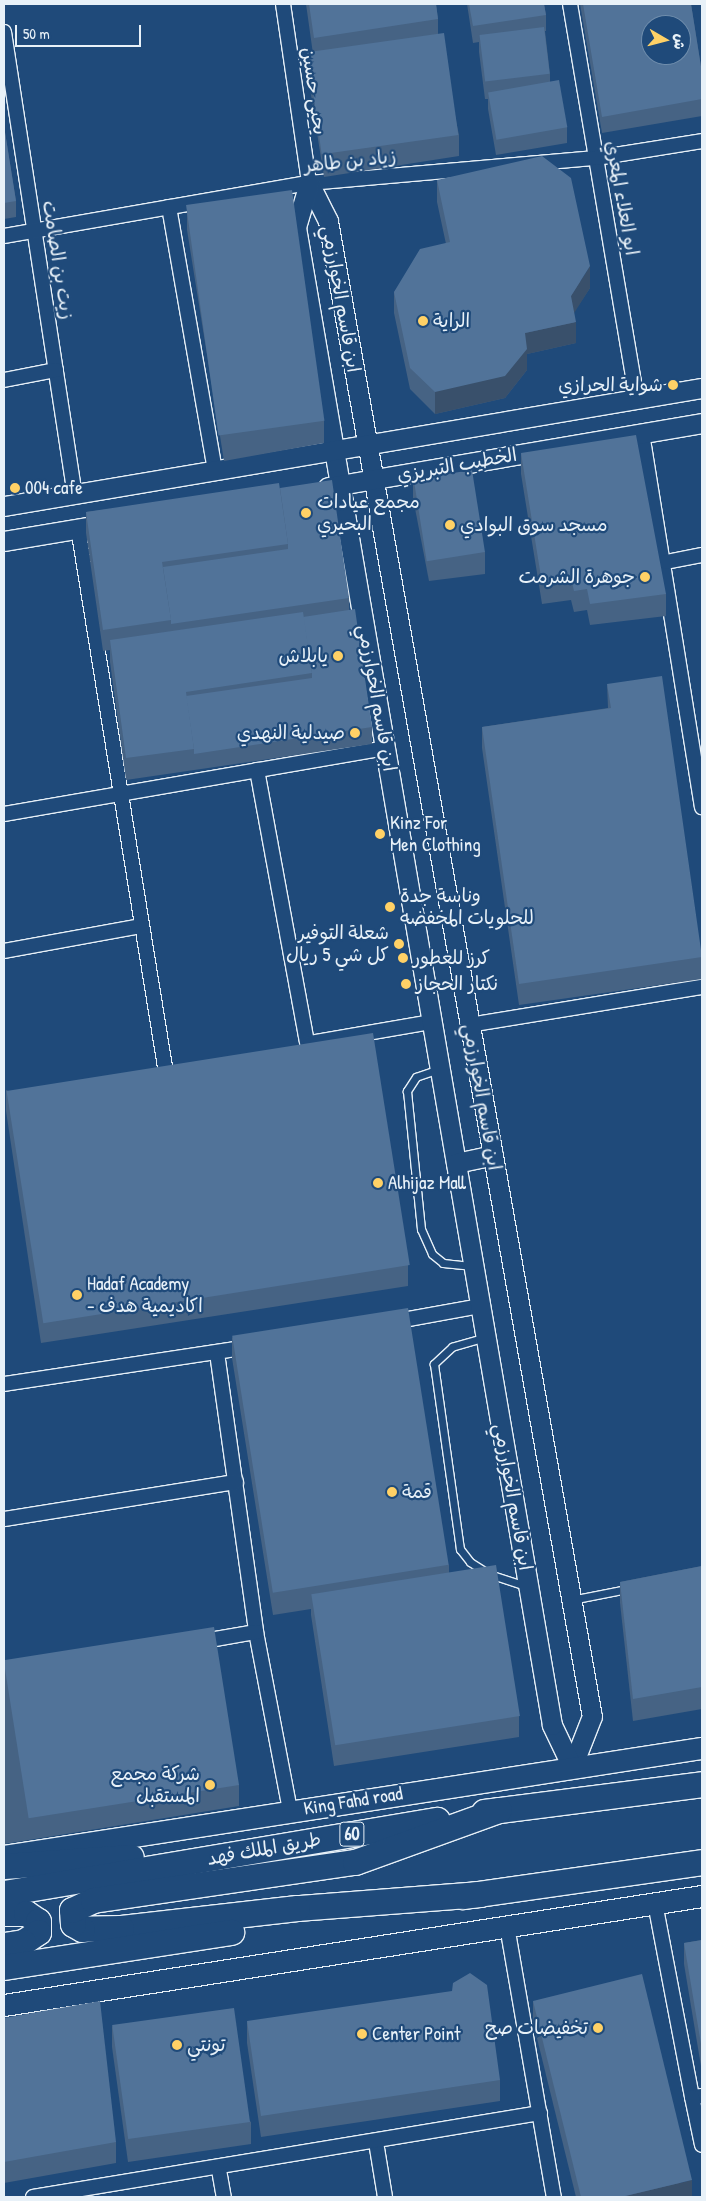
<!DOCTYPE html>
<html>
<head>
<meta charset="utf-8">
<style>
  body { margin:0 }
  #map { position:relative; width:706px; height:2201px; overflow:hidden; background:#1f4a7a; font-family:"Patrick Hand","Playpen Sans Arabic",sans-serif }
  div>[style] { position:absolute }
  .roads { filter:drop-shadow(1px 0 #e8f1f8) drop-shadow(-1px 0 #e8f1f8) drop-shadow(0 1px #e8f1f8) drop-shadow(0 -1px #e8f1f8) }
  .lane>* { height:7px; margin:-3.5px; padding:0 3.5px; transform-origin:3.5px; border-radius:3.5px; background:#1f4a7a }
  .street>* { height:14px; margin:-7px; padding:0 7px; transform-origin:7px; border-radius:7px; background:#1f4a7a }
  .secondary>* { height:19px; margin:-9.5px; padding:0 9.5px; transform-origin:9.5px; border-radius:9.5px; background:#1f4a7a }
  .primary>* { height:21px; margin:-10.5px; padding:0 10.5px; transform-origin:10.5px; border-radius:10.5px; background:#1f4a7a }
  .highway>* { height:25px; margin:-12.5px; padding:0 12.5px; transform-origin:12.5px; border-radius:12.5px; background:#1f4a7a }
  .wall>* { inset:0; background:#466384 }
  .shaded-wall>* { inset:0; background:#39506b }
  .building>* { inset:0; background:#517399; transform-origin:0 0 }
  .dots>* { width:14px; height:14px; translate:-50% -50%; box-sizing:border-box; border:2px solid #1f4a7a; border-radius:50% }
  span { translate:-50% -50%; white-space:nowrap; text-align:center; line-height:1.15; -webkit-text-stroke:4.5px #1f4a7a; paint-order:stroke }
  .shield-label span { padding:1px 4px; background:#1f4a7a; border:1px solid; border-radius:4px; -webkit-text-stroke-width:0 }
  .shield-label { font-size:18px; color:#e8f1f8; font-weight:700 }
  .street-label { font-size:19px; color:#e8f1f8 }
  .poi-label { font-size:19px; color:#e8f1f8 }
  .left { translate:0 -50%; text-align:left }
  .right { translate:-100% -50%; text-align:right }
  .frame { position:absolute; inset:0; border:5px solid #e8f1f8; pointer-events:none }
  .north { position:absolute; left:641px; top:15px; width:50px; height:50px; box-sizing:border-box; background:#1f4a7a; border:1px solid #6f8dac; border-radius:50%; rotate:98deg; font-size:14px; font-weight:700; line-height:20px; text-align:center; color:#e8f1f8 }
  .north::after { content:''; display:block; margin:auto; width:18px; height:22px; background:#ffd166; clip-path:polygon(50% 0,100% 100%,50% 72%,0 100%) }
  .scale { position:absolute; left:15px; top:25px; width:126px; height:22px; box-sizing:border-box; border:2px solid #e8f1f8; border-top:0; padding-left:6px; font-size:15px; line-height:18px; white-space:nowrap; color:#e8f1f8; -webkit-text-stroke:4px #1f4a7a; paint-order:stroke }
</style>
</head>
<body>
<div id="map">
  <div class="roads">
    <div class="lane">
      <i style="left:439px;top:1069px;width:24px;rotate:161deg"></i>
      <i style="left:416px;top:1077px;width:17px;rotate:123deg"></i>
      <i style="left:407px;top:1091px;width:139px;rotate:84.2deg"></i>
      <i style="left:421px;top:1229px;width:27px;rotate:66deg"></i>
      <i style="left:432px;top:1254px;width:14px;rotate:39deg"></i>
      <i style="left:443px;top:1263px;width:30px;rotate:6deg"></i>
      <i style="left:486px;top:1337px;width:35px;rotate:164deg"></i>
      <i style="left:452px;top:1347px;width:25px;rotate:137deg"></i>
      <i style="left:434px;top:1364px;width:187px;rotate:82deg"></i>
      <i style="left:460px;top:1549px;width:16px;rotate:52deg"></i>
      <i style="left:470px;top:1562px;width:22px;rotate:32deg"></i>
      <i style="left:489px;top:1574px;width:39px;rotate:18deg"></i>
      <i style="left:571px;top:1600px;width:57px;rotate:-11.1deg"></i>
    </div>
    <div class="street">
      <i style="left:283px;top:4px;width:181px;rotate:81.7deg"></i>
      <i style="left:570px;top:4px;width:401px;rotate:80.4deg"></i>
      <i style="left:4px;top:32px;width:467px;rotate:81.3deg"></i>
      <i style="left:169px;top:207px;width:267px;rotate:80.1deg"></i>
      <i style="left:4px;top:236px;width:310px;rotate:-9.9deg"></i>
      <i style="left:309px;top:183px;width:288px;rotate:-5deg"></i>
      <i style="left:596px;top:158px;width:107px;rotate:-9.1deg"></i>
      <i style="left:4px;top:380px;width:53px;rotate:-10.9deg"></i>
      <i style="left:642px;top:433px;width:379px;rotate:80.9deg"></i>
      <i style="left:78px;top:528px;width:546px;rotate:80.83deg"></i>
      <i style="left:666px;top:562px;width:37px;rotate:-11deg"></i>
      <i style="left:257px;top:770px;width:278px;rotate:79.6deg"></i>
      <i style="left:4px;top:814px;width:387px;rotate:-9.8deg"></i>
      <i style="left:4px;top:951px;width:140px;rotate:-10.3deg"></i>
      <i style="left:469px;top:1025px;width:236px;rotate:-9.3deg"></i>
      <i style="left:310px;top:1043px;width:124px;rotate:-9.8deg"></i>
      <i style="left:392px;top:1322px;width:89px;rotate:-10.3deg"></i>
      <i style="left:217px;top:1353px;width:282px;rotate:82deg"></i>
      <i style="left:256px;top:1632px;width:182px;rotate:79.2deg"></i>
      <i style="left:4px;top:1384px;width:249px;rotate:-8.6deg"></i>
      <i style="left:4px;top:1519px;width:235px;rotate:-9.1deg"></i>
      <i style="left:198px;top:1642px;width:59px;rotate:-9.8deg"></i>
      <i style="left:655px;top:1903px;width:197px;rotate:79.2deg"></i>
      <i style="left:692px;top:2097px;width:10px;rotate:-6deg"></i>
      <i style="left:507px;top:1926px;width:275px;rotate:80.2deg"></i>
      <i style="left:692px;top:2097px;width:49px;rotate:78.2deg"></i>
      <i style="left:376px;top:2142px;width:56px;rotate:80.7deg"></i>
      <i style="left:219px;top:2170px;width:27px;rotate:80deg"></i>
      <i style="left:33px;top:2197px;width:514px;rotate:-9.41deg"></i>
    </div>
    <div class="secondary">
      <i style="left:309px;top:183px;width:42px;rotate:63.4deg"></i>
      <i style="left:328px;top:221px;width:1518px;rotate:79.99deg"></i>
      <i style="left:592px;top:1716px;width:55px;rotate:111.4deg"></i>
      <i style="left:572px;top:1767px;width:47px;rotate:-115.5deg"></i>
      <i style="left:552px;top:1725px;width:1520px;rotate:-99.7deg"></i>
      <i style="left:296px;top:227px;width:46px;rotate:-73.5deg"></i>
      <i style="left:328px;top:487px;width:379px;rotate:-9.7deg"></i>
      <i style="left:4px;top:506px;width:708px;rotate:-9.6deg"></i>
      <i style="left:4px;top:541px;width:109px;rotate:-9.5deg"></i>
      <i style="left:456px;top:1163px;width:38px;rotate:-12deg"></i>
    </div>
    <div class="primary">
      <i style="left:4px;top:1856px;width:706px;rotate:-8.8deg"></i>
      <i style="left:4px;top:2005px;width:706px;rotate:-8.88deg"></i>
    </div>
    <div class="highway">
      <i style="left:484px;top:1812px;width:220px;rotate:-7.3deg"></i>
      <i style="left:4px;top:1866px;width:127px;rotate:-4.1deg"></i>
      <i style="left:4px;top:1893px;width:439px;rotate:-9.6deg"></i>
      <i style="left:480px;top:1894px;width:184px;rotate:175.6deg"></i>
      <i style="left:297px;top:1908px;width:177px;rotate:173.5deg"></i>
      <i style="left:121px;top:1928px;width:39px;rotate:179deg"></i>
      <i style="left:82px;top:1929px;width:10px;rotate:-151deg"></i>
      <i style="left:73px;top:1924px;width:14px;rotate:-94deg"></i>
      <i style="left:72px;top:1910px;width:23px;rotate:-25deg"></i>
      <i style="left:93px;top:1900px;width:265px;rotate:-8.3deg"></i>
      <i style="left:355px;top:1862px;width:153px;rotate:-19.9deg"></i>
      <i style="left:463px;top:1896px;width:241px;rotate:-8.1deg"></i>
      <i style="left:4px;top:1913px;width:22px"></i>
      <i style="left:26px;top:1913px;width:14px;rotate:34deg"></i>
      <i style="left:38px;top:1921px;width:11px;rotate:90deg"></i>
      <i style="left:38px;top:1932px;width:18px;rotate:146deg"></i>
      <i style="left:23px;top:1942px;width:19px;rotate:171deg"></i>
      <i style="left:4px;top:1967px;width:230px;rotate:-8.8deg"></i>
    </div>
  </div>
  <div class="wall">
    <i style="clip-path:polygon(306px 4px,436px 4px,438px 19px,438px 34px,459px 135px,459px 156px,324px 177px,308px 76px,308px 55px,313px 54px)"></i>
    <i style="clip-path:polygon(467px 4px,544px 4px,546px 15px,546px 31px,545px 31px,550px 74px,550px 82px,567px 127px,567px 143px,496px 155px,488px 109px,488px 99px,485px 99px,479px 52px,479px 42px,473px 43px)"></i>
    <i style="clip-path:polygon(580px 4px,691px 4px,702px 73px,702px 116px,602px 133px)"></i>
    <i style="clip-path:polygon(4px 126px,16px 201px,16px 217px,4px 219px)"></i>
    <i style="clip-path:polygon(437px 180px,590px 288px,574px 312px,576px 343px,527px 354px,527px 370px,505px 398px,435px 414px,410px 389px,394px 313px,394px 292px,446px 244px,437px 202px)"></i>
    <i style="clip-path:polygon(187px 209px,324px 421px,324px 443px,224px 461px,187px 230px)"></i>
    <i style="clip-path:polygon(521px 453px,666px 594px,666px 616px,590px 625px,587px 610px,574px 612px,571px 600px,542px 604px,521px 474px)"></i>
    <i style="clip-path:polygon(413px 476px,485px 552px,485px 574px,429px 581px,413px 498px)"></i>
    <i style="clip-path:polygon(280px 488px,349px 598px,349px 610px,372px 727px,372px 744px,126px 780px,110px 662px,110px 650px,103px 651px,86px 533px,86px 512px)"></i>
    <i style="clip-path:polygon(607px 684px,702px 957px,702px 979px,519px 1005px,482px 748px,482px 727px,608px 708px)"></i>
    <i style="clip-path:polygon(6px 1090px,408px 1265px,408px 1286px,41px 1343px,6px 1111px)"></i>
    <i style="clip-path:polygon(232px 1337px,449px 1565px,449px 1572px,519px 1716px,519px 1737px,334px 1766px,311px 1615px,311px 1609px,273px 1615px,232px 1358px)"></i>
    <i style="clip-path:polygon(702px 1566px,702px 1709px,633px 1721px,620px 1603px,620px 1582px)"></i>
    <i style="clip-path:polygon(4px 1661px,239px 1785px,239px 1806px,4px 1844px)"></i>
    <i style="clip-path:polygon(702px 1940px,702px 2065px,701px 2066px,684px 1964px,684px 1943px)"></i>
    <i style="clip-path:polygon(533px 2001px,692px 2197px,576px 2197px,533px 2022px)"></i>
    <i style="clip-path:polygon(4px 2018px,116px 2142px,116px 2163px,4px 2183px)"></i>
    <i style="clip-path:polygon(247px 2021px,500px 2080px,500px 2101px,261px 2137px,247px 2043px)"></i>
    <i style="clip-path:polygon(112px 2026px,251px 2122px,251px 2144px,128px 2162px,112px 2047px)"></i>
  </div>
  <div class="shaded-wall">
    <i style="clip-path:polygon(590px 266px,590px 288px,571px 318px,571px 296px)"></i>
    <i style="clip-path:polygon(576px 322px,576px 343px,527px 354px,527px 370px,505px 398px,435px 414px,435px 392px,525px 333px)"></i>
    <i style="clip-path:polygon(692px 2180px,692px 2197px,621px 2197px)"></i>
  </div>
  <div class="building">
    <i style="clip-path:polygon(309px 4px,436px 4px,438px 19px,314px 38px)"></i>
    <i style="clip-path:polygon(469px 4px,544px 4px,546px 15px,473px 26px)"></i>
    <i style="clip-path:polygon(evenodd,583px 4px,691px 4px,702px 73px,702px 99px,602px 117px,583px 4px,651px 25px,681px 25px,681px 55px,651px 55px,651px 25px)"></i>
    <i style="left:544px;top:27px;width:47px;height:65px;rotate:83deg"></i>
    <i style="left:444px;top:33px;width:103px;height:138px;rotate:82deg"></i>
    <i style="left:559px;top:80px;width:48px;height:72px;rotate:80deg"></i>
    <i style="clip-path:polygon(4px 126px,16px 201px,4px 203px)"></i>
    <i style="clip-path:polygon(542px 156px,571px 178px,590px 266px,571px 296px,576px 322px,525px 333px,527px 349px,505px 376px,435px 392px,410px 368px,394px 292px,420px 249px,450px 242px,437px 180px)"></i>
    <i style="left:292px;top:190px;width:233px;height:107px;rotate:82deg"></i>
    <i style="clip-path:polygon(636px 435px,666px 594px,590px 604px,587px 589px,574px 591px,571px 578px,542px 583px,521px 453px)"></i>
    <i style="left:472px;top:470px;width:83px;height:59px;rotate:81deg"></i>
    <i style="clip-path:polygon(332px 480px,349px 598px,171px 624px,171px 620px,163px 567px,288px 549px,288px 544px,280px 488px)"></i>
    <i style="clip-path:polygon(279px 483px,288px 544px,162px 562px,171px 620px,103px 630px,86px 512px)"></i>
    <i style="clip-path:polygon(355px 609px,372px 727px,194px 754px,194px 749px,186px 696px,312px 678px,312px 673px,303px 617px)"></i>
    <i style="clip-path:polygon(303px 612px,312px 673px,186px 692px,194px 749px,126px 758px,110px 640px)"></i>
    <i style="clip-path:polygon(662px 676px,702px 957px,519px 984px,482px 727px,611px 708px,607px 684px)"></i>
    <i style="left:373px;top:1033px;width:235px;height:371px;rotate:81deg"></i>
    <i style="left:408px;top:1308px;width:260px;height:178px;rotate:81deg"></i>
    <i style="left:496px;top:1565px;width:153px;height:187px;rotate:81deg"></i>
    <i style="clip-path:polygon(702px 1566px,702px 1687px,633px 1699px,620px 1582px)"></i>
    <i style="left:214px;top:1627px;width:160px;height:213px;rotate:81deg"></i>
    <i style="clip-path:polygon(702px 1940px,702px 2044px,701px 2044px,684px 1943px)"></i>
    <i style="clip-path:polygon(470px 1973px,487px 1985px,500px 2080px,261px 2116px,247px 2021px,452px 1991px,453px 1983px)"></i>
    <i style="clip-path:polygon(642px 1974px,692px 2180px,621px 2197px,581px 2197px,533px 2001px)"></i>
    <i style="clip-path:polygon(100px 2001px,116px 2142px,4px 2162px,4px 2018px)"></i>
    <i style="left:234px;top:2008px;width:115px;height:123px;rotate:82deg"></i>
  </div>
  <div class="dots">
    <i style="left:423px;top:321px;background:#ffd166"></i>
    <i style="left:673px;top:385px;background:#ffd166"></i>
    <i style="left:15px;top:488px;background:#ffd166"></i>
    <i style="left:306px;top:513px;background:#ffd166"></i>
    <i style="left:450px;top:525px;background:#ffd166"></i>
    <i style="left:645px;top:577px;background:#ffd166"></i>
    <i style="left:338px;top:656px;background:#ffd166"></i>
    <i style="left:355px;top:733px;background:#ffd166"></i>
    <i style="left:380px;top:834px;background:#ffd166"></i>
    <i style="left:390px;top:907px;background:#ffd166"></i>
    <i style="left:399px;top:944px;background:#ffd166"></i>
    <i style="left:403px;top:958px;background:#ffd166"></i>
    <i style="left:406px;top:984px;background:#ffd166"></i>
    <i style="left:378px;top:1183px;background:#ffd166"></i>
    <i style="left:77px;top:1295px;background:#ffd166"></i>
    <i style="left:392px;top:1492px;background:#ffd166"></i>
    <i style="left:210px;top:1785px;background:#ffd166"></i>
    <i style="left:598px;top:2028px;background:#ffd166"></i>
    <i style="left:362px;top:2034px;background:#ffd166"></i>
    <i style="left:177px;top:2045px;background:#ffd166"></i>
  </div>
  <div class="shield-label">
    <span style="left:352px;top:1834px">60</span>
  </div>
  <div class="street-label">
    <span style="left:314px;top:91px;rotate:82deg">يحيى حسين</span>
    <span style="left:350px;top:161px;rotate:-6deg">زياد بن طاهر</span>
    <span style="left:622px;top:198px;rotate:80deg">ابو العلاء المعري</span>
    <span style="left:58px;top:260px;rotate:81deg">زيت بن الصامت</span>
    <span style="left:341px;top:299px;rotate:80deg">ابن قاسم الخوارزمي</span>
    <span style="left:457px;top:465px;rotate:-10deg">الخطيب التبريزي</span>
    <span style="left:377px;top:698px;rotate:80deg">ابن قاسم الخوارزمي</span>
    <span style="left:482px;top:1097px;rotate:80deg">ابن قاسم الخوارزمي</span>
    <span style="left:513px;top:1497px;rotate:80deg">ابن قاسم الخوارزمي</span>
    <span style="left:353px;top:1801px;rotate:-9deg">King Fahd road</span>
    <span style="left:264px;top:1849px;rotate:-10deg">طريق الملك فهد</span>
  </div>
  <div class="poi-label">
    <span class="left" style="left:433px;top:321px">الراية</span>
    <span class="right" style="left:663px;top:385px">شواية الحرازي</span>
    <span class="left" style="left:25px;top:488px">004 cafe</span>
    <span class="left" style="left:317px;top:513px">مجمع عيادات<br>البحيري</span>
    <span class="left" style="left:460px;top:525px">مسجد سوق البوادي</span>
    <span class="right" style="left:635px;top:577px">جوهرة الشرمت</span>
    <span class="right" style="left:328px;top:656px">يابلاش</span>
    <span class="right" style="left:345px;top:733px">صيدلية النهدي</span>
    <span class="left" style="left:390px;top:834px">Kinz For<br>Men Clothing</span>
    <span class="left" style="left:400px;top:907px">وناسة جدة<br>للحلويات المخفضه</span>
    <span class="right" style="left:389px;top:944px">شعلة التوفير<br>كل شي 5 ريال</span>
    <span class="left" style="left:413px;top:958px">كرز للعطور</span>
    <span class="left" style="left:416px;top:984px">نكتار الحجاز</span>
    <span class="left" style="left:388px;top:1183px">Alhijaz Mall</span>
    <span class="left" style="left:87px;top:1295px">Hadaf Academy<br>- اكاديمية هدف</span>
    <span class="left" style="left:402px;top:1492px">قمة</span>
    <span class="right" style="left:200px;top:1785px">شركة مجمع<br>المستقبل</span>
    <span class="right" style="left:588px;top:2028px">تخفيضات صح</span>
    <span class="left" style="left:372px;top:2034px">Center Point</span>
    <span class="left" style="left:187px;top:2045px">تونتي</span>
  </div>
  <div class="frame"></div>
  <div class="north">ش</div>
  <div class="scale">50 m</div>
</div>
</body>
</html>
